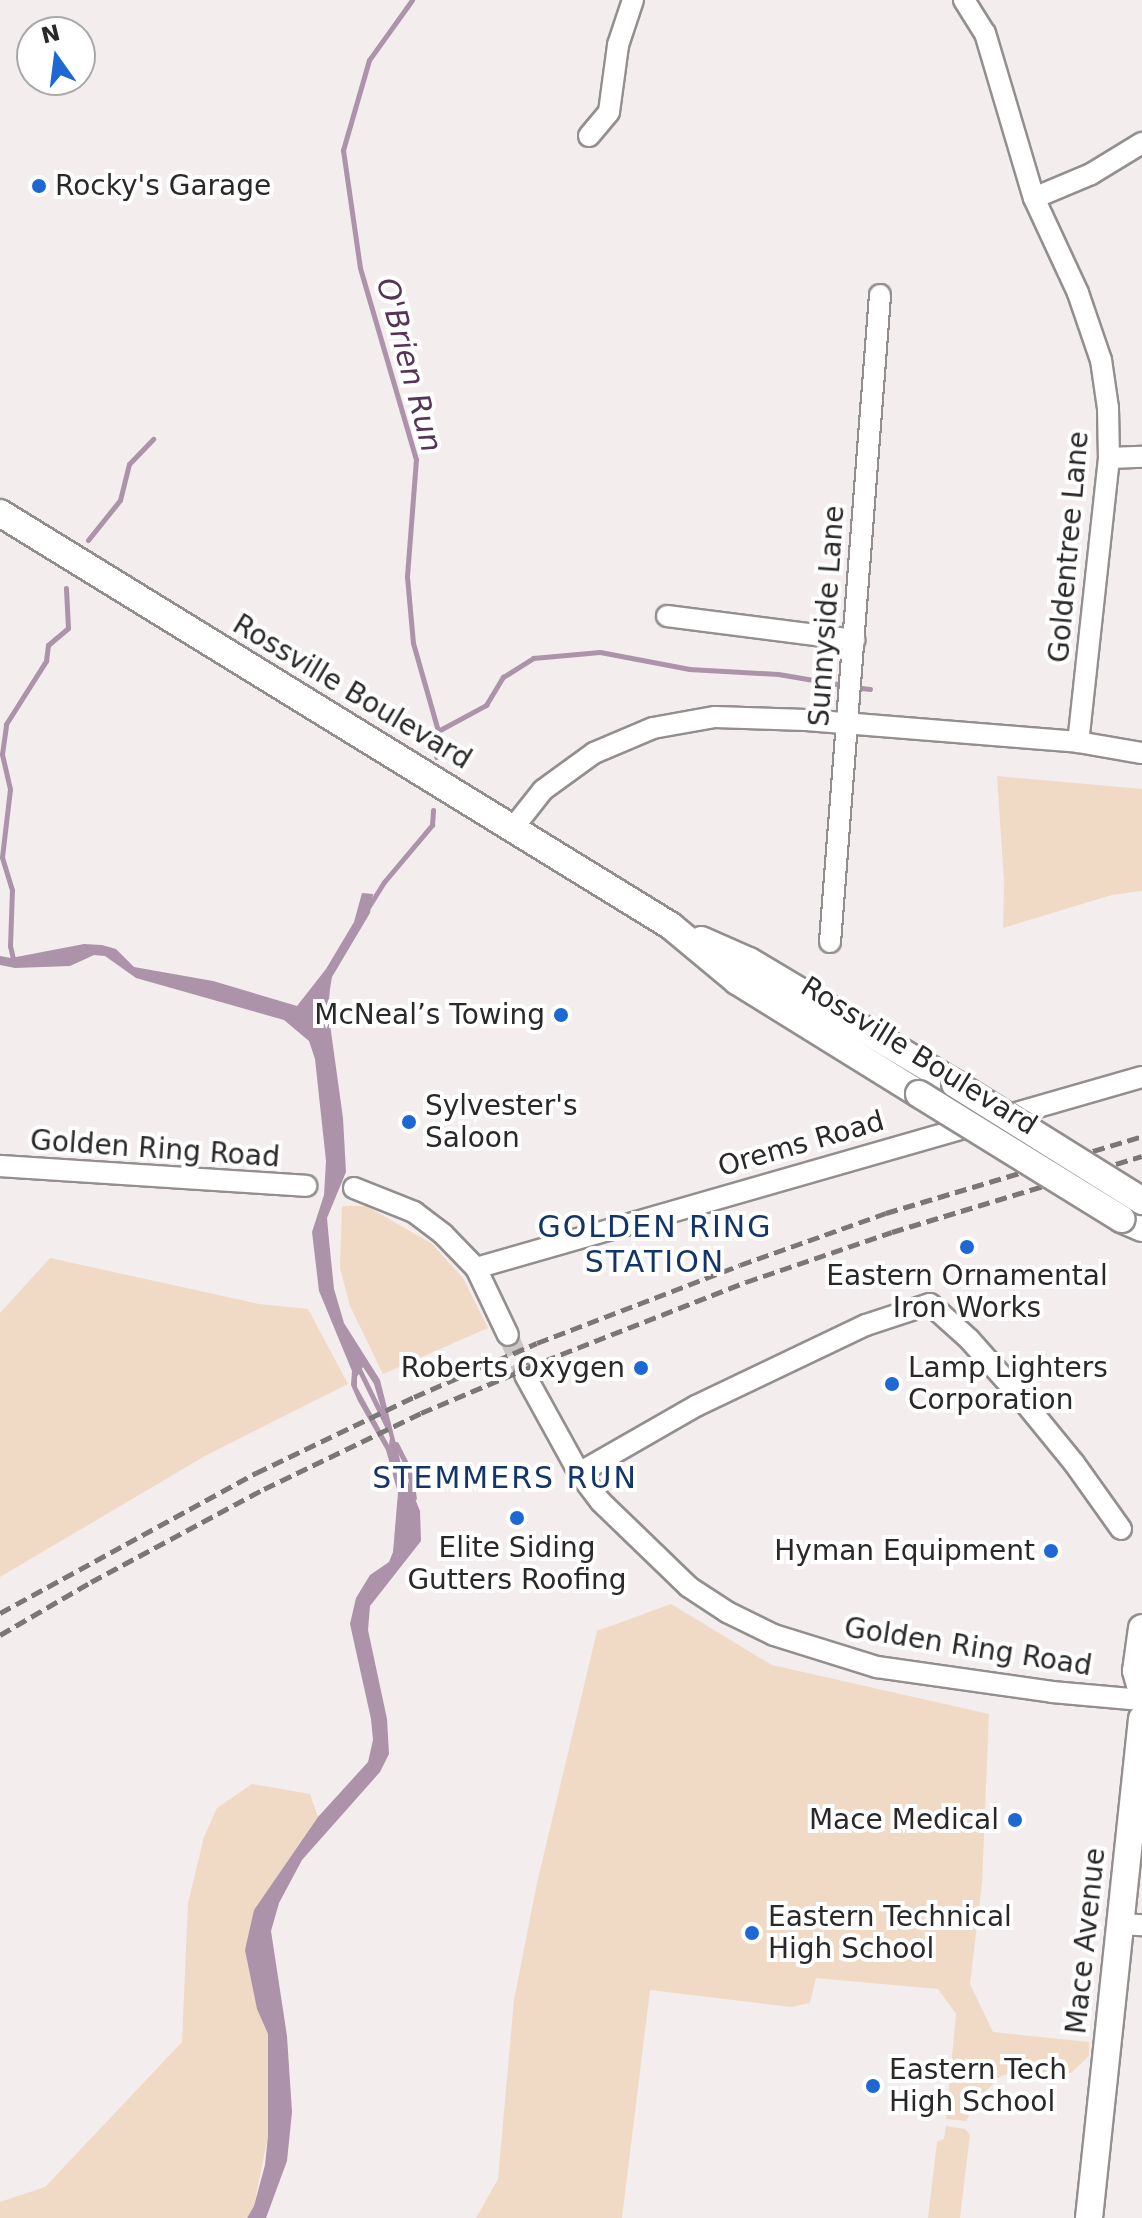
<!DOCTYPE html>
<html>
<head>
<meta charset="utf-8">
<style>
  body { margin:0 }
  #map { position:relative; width:1142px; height:2218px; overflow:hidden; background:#f3eded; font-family:"DejaVu Sans",sans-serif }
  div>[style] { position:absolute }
  .green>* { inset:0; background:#f0dac5 }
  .water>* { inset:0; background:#ac93a9 }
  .stream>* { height:5px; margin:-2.5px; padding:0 2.5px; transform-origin:2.5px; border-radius:2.5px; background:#ac93a9 }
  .minor-tunnel>* { height:20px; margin-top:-10px; transform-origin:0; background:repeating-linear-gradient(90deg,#cbc6c6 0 20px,transparent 0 30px) }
  .roads { filter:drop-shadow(2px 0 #948f8f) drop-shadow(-2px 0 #948f8f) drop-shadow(0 2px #948f8f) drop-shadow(0 -2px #948f8f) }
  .minor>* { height:20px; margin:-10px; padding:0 10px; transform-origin:10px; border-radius:10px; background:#fff }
  .major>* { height:26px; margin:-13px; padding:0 13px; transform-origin:13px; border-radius:13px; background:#fff }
  .rail>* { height:5px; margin-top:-2.5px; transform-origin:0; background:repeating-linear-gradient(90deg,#7b7777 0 12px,transparent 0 18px) }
  .bridges { filter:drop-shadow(2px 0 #948f8f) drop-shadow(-2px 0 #948f8f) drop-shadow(0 2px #948f8f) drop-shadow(0 -2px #948f8f) }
  .major-bridge>* { height:26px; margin:-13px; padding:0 13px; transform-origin:13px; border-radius:13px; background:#fff }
  .dots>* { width:22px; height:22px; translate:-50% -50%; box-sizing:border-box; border:4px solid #fff; border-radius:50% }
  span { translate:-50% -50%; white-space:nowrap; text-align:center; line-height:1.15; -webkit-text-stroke:8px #fff; paint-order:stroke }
  .poi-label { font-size:28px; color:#2a2828 }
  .left { translate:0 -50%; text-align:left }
  .right { translate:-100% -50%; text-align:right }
  .street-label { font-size:28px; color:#2a2828 }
  .water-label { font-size:30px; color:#573355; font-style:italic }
  .neighbourhood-label { font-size:30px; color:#13366a; letter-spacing:2px }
  .north { position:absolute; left:16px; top:16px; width:80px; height:80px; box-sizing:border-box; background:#fff; border:2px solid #aaa9a9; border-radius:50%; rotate:346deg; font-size:22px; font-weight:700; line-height:32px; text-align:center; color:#2a2828 }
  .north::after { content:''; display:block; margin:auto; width:28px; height:36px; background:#1e68d3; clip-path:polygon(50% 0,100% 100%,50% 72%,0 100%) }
</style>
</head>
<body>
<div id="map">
  <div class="green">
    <i style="clip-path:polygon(997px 776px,1142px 789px,1142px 891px,1112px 895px,1003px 928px,1004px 881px)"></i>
    <i style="clip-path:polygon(342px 1206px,366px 1206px,431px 1243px,463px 1278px,488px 1328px,383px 1374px,350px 1306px,340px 1268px)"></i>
    <i style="clip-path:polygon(50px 1258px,259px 1304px,308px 1309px,348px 1384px,205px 1456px,0 1577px,0 1313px)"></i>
    <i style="clip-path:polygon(671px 1604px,772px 1665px,989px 1714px,982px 1883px,970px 1984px,993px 2032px,1089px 2042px,1089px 2056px,1071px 2073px,1020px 2071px,1001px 2076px,981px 2096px,966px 2121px,946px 2119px,956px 2014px,938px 1989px,816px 1978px,810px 2003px,791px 2007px,650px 1990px,622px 2218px,476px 2218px,498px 2179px,514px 2000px,537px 1883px,597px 1631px)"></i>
    <i style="clip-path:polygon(252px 1784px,310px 1794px,318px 1817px,254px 1910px,257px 2009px,268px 2034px,268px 2136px,254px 2206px,247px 2218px,0 2218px,0 2202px,45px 2187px,182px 2042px,188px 1903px,204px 1837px,217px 1808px)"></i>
    <i style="clip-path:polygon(946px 2126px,965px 2129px,970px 2134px,960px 2218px,928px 2218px,937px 2142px,944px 2139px)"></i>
  </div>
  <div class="water">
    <i style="clip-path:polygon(evenodd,362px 893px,373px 894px,370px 913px,332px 977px,330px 989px,328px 1010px,343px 1118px,346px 1172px,327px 1218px,329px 1240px,334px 1289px,344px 1323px,380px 1380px,401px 1464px,420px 1511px,421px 1541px,370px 1606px,368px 1630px,387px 1719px,389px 1754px,380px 1772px,302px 1860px,279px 1903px,271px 1931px,287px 2036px,292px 2112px,287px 2161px,266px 2218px,247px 2218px,254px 2206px,265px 2165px,268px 2136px,268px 2034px,257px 2009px,245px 1950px,254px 1910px,318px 1817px,368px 1762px,373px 1740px,371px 1719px,350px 1624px,356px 1598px,370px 1575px,389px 1562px,393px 1552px,398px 1493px,386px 1450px,358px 1401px,351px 1385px,352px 1371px,319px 1291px,312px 1232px,324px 1195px,326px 1161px,315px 1059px,309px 1041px,284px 1020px,136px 978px,105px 956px,94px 955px,70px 966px,15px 968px,0 965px,0 956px,11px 958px,84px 944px,102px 945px,116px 949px,134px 967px,213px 981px,297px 1006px,326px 969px,354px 922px,362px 893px,363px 1367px,374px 1384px,390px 1438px,389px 1445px,357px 1387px,357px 1377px,363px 1367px)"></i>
  </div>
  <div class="stream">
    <i style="left:412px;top:0;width:74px;rotate:125.6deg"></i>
    <i style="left:369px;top:60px;width:94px;rotate:106.1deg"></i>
    <i style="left:343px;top:150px;width:119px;rotate:81.8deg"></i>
    <i style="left:360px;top:268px;width:199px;rotate:73.7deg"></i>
    <i style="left:416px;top:459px;width:118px;rotate:94.4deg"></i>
    <i style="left:407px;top:577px;width:66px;rotate:84.8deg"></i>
    <i style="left:413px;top:643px;width:91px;rotate:74.1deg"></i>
    <i style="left:438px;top:731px;width:26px;rotate:94deg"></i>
    <i style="left:88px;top:540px;width:51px;rotate:-51.3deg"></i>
    <i style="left:120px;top:500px;width:37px;rotate:-76deg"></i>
    <i style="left:129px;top:464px;width:35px;rotate:-46deg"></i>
    <i style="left:861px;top:688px;width:9px;rotate:6deg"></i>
    <i style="left:438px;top:731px;width:55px;rotate:-28.4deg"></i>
    <i style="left:486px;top:705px;width:33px;rotate:-59deg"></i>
    <i style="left:503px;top:677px;width:36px;rotate:-32deg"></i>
    <i style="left:533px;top:658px;width:67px;rotate:-5.1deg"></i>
    <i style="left:600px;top:652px;width:91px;rotate:10.8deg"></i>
    <i style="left:689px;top:669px;width:89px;rotate:3.2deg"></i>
    <i style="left:778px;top:674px;width:60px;rotate:9.6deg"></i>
    <i style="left:369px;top:906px;width:28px;rotate:-58deg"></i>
    <i style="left:384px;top:882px;width:75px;rotate:-49.9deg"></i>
    <i style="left:432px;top:825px;width:15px;rotate:-86deg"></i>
    <i style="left:14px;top:963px;width:17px;rotate:-103deg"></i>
    <i style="left:10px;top:946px;width:56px;rotate:-88deg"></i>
    <i style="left:12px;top:890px;width:34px;rotate:-107deg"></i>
    <i style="left:2px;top:857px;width:68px;rotate:-83.3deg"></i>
    <i style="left:10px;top:789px;width:36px;rotate:-103deg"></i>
    <i style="left:2px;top:754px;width:30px;rotate:-82deg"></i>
    <i style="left:6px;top:724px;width:75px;rotate:-57.6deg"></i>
    <i style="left:46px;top:661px;width:16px;rotate:-83deg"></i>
    <i style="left:48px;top:645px;width:26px;rotate:-40deg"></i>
    <i style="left:68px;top:628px;width:40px;rotate:-92.9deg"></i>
    <i style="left:357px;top:1365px;width:70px;rotate:63.8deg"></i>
    <i style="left:396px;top:1444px;width:29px;rotate:63deg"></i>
    <i style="left:409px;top:1470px;width:28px;rotate:80deg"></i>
  </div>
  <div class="minor-tunnel">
    <i style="left:508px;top:1335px;width:43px;rotate:67deg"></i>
  </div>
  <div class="roads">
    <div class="minor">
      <i style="left:964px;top:0;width:39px;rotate:58deg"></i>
      <i style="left:985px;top:33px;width:172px;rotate:73.5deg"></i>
      <i style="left:1034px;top:198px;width:105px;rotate:65.1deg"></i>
      <i style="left:1078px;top:293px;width:71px;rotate:71.1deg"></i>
      <i style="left:1101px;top:360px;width:49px;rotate:81.7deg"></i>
      <i style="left:1108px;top:408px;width:50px;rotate:88.9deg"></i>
      <i style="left:1109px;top:458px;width:286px;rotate:96.2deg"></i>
      <i style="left:589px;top:136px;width:31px;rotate:-50deg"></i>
      <i style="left:609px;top:112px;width:68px;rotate:-82.3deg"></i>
      <i style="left:618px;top:45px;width:47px;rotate:-71.6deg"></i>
      <i style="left:1034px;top:198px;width:62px;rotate:-22.8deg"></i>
      <i style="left:1091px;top:174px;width:60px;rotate:-31.3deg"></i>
      <i style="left:1109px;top:458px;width:33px;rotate:-2deg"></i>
      <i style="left:667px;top:616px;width:189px;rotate:7.3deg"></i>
      <i style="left:513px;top:828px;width:48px;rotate:-51.7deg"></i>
      <i style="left:543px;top:790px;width:63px;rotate:-36deg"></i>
      <i style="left:594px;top:753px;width:64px;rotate:-23deg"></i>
      <i style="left:653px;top:728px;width:63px;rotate:-10.1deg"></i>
      <i style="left:715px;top:717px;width:91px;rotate:1.9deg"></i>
      <i style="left:806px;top:720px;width:273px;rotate:4.6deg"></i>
      <i style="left:1078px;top:742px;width:65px;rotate:9.8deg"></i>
      <i style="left:830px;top:942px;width:649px;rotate:-85.58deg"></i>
      <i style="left:0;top:1166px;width:307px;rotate:3.7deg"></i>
      <i style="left:354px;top:1188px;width:65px;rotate:21.8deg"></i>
      <i style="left:414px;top:1212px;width:36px;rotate:37deg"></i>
      <i style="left:443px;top:1234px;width:47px;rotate:45.9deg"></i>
      <i style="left:476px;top:1268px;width:74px;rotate:64.5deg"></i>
      <i style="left:476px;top:1268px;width:693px;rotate:-16deg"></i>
      <i style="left:525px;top:1375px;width:112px;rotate:61.1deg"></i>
      <i style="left:579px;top:1473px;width:36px;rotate:53deg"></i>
      <i style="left:601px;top:1502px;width:122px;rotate:44deg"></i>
      <i style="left:689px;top:1587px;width:45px;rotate:33.3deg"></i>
      <i style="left:727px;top:1612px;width:52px;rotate:26.1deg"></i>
      <i style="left:774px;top:1635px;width:108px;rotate:17.3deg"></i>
      <i style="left:877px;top:1667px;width:177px;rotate:8.1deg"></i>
      <i style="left:1052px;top:1692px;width:90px;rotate:5.1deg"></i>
      <i style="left:579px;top:1473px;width:135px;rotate:-29.8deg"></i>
      <i style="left:696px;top:1406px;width:188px;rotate:-25.5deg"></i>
      <i style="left:866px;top:1325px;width:67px;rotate:-18.2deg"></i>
      <i style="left:930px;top:1304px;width:52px;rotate:41.9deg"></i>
      <i style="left:969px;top:1339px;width:71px;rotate:48.4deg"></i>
      <i style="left:1016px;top:1392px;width:92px;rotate:50.8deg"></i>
      <i style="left:1074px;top:1463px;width:81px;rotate:54.5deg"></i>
      <i style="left:1120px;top:1924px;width:22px;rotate:3deg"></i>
    </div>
    <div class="major">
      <i style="left:0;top:513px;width:788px;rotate:31.61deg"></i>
      <i style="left:671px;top:926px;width:86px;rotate:39.8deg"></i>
      <i style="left:737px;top:981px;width:214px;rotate:31.8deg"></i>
      <i style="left:701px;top:940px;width:52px;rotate:23.6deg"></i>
      <i style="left:749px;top:961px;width:240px;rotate:30.8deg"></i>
      <i style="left:1121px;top:1219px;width:23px;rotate:23deg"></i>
      <i style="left:1142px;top:1628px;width:43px;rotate:97.9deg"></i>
      <i style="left:1136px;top:1671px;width:22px;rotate:74deg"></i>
      <i style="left:1089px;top:2218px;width:502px;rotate:-83.94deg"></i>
    </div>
  </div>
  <div class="rail">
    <i style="left:0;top:1613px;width:292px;rotate:-28.7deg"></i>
    <i style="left:256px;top:1473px;width:175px;rotate:-25.7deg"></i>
    <i style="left:414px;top:1397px;width:134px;rotate:-23.7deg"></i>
    <i style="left:537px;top:1343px;width:217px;rotate:-21deg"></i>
    <i style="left:740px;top:1265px;width:155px;rotate:-19.6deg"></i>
    <i style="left:886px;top:1213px;width:267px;rotate:-16.7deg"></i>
    <i style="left:0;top:1635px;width:105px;rotate:-30.2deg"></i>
    <i style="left:91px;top:1582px;width:196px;rotate:-28.3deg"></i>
    <i style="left:264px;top:1489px;width:174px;rotate:-25.8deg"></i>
    <i style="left:421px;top:1413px;width:134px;rotate:-22.9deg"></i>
    <i style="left:544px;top:1361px;width:217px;rotate:-21.4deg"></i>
    <i style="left:746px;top:1282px;width:154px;rotate:-18.9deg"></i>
    <i style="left:892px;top:1232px;width:261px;rotate:-16.9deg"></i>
  </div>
  <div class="bridges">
    <div class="major-bridge">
      <i style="left:955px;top:1084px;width:221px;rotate:32deg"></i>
      <i style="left:919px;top:1094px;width:238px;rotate:31.7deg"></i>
    </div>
  </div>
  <div class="dots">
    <i style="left:39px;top:186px;background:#1e68d3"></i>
    <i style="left:561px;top:1015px;background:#1e68d3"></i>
    <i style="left:409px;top:1122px;background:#1e68d3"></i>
    <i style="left:967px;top:1247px;background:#1e68d3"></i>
    <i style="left:641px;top:1368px;background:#1e68d3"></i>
    <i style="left:892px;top:1384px;background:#1e68d3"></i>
    <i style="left:517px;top:1518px;background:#1e68d3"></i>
    <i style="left:1051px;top:1551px;background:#1e68d3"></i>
    <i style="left:1015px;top:1820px;background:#1e68d3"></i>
    <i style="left:752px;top:1933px;background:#1e68d3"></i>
    <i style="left:873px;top:2086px;background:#1e68d3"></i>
  </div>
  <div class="poi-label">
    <span class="left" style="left:55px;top:186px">Rocky's Garage</span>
    <span class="right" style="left:545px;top:1015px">McNeal’s Towing</span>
    <span class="left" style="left:425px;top:1122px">Sylvester's<br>Saloon</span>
    <span style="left:967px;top:1292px">Eastern Ornamental<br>Iron Works</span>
    <span class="right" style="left:625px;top:1368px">Roberts Oxygen</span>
    <span class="left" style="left:908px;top:1384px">Lamp Lighters<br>Corporation</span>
    <span style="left:517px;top:1564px">Elite Siding<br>Gutters Roofing</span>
    <span class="right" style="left:1035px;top:1551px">Hyman Equipment</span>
    <span class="right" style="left:999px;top:1820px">Mace Medical</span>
    <span class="left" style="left:768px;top:1933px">Eastern Technical<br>High School</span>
    <span class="left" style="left:889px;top:2086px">Eastern Tech<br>High School</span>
  </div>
  <div class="street-label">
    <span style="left:1069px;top:547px;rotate:-85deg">Goldentree Lane</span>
    <span style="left:827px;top:616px;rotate:-86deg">Sunnyside Lane</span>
    <span style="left:352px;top:692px;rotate:31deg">Rossville Boulevard</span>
    <span style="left:919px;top:1056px;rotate:32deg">Rossville Boulevard</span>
    <span style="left:801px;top:1144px;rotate:-16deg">Orems Road</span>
    <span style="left:155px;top:1149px;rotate:4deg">Golden Ring Road</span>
    <span style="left:968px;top:1647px;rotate:9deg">Golden Ring Road</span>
    <span style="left:1086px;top:1941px;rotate:-84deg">Mace Avenue</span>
  </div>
  <div class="water-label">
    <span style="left:409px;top:365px;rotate:75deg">O'Brien Run</span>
  </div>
  <div class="neighbourhood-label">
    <span style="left:655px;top:1244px">GOLDEN RING<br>STATION</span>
    <span style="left:505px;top:1478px">STEMMERS RUN</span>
  </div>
  <div class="north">N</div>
</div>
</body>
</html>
